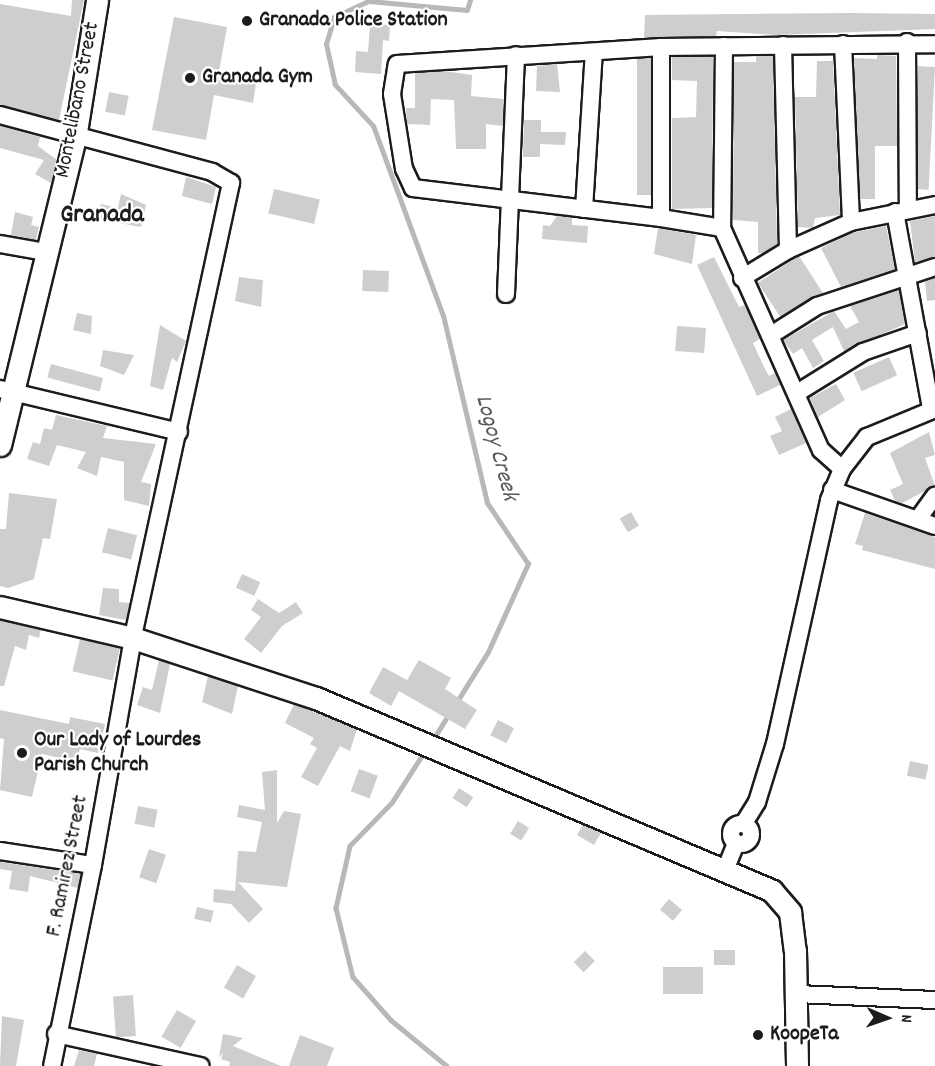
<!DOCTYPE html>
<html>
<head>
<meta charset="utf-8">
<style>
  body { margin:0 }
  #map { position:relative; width:935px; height:1066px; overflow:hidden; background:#fff; font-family:Dekko,sans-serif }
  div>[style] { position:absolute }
  .stream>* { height:4.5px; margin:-2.25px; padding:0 2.25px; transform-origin:2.25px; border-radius:2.25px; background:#b8b8b8 }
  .building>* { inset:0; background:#cecece; transform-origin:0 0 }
  .roads { filter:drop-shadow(2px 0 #1c1c1c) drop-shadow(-2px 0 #1c1c1c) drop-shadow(0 2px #1c1c1c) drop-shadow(0 -2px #1c1c1c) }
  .minor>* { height:16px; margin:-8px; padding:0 8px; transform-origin:8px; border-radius:8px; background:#fff }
  .minor>.ring { margin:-8px; padding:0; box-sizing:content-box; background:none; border:16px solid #fff; border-radius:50% }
  .major>* { height:21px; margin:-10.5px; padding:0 10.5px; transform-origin:10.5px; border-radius:10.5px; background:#fff }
  .dots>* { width:16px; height:16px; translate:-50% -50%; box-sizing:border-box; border:3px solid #fff; border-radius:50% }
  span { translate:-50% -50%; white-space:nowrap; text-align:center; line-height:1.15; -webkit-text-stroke:4.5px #fff; paint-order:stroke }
  .poi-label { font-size:22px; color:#1c1c1c; font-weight:700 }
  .left { translate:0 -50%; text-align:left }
  .street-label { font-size:22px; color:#1c1c1c }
  .water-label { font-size:24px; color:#5a5a5a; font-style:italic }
  .quarter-label { font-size:26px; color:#1c1c1c; font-weight:700 }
  .north { position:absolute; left:857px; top:988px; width:60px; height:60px; -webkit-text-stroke:4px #fff; paint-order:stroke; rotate:92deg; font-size:16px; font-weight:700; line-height:24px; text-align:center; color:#1c1c1c }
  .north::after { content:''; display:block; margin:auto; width:21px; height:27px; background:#1c1c1c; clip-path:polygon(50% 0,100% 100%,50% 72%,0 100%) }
</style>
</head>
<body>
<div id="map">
  <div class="stream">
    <i style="left:456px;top:703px;width:60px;rotate:-57.9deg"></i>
    <i style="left:488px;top:652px;width:97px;rotate:-65.6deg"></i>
    <i style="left:528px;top:564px;width:73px;rotate:-123.9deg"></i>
    <i style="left:487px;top:503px;width:192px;rotate:-103.2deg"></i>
    <i style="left:443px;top:316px;width:202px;rotate:-110.2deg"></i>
    <i style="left:373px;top:126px;width:56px;rotate:-132.8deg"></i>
    <i style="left:335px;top:85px;width:42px;rotate:-102.4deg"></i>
    <i style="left:326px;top:44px;width:28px;rotate:-73deg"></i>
    <i style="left:334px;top:17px;width:38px;rotate:-25deg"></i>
    <i style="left:369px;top:1px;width:98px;rotate:5.2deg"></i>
    <i style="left:467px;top:10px;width:10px;rotate:-73deg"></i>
    <i style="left:432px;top:741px;width:31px;rotate:-58deg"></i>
    <i style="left:426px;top:750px;width:63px;rotate:122.7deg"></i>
    <i style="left:392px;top:803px;width:60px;rotate:134.3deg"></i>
    <i style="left:350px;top:846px;width:64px;rotate:102.7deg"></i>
    <i style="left:336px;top:908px;width:71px;rotate:76.2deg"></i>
    <i style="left:353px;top:977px;width:57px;rotate:48.5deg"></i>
    <i style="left:391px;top:1020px;width:72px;rotate:39.4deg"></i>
  </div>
  <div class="building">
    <i style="clip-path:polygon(72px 0,84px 0,59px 120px,0 105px,0 4px,71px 16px)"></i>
    <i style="clip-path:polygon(850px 13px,935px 14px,935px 29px,776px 35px,717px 31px,716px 36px,644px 38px,645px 15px)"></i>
    <i style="clip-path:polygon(174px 17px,227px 27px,218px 77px,256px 84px,253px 103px,214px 95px,206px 140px,152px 130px)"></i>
    <i style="clip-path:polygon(370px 24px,390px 25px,389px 41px,383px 40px,381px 74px,355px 72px,356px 51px,368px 52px)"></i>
    <i style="clip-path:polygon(877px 55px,896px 56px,897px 146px,875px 146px,875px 199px,860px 199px,854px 58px,877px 59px)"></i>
    <i style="clip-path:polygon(756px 56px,773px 56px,777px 244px,763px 253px,758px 253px,758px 222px,733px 220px,734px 62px,756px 62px)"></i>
    <i style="clip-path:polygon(672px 57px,713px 57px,712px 208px,672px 209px,672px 118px,696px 117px,697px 81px,672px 80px)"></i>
    <i style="left:651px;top:58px;width:137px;height:14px;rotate:90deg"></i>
    <i style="clip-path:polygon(817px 61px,833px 61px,840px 215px,815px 218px,813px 228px,798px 227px,795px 97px,816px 97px)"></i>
    <i style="clip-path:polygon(557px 64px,560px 92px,536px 91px,537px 66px)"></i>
    <i style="left:918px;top:66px;width:17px;height:123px;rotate:3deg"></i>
    <i style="clip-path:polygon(444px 71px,472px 75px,471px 96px,504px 99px,503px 126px,486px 124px,486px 149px,456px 149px,454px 100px,431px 99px,430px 125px,407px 124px,406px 108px,415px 108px,415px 73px)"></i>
    <i style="left:109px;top:92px;width:20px;height:20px;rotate:11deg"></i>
    <i style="clip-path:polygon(524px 120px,541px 120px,541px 132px,566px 132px,565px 145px,540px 144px,540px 157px,523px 157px)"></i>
    <i style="clip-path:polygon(0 126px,40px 137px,38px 146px,57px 160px,51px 183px,35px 174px,44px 160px,0 148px)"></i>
    <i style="clip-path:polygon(186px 177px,216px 187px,212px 204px,182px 196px)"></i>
    <i style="left:274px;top:189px;width:47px;height:25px;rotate:13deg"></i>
    <i style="clip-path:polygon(121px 194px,146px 205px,141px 227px,98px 219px,101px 204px,118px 208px)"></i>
    <i style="clip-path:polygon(15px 212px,33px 217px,31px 225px,39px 227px,36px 240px,11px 235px)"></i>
    <i style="clip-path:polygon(557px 216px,572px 218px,572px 225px,588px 226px,587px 243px,542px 239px,543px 225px,550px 226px)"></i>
    <i style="clip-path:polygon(935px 216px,935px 257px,915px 262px,910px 221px)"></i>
    <i style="clip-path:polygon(886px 226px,895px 269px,841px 287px,821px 248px,852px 233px)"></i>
    <i style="clip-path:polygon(658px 228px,696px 235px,692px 264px,654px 254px)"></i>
    <i style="left:799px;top:256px;width:44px;height:49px;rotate:57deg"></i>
    <i style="clip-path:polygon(714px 257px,739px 307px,745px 305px,760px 339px,753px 343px,764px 367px,769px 376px,775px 373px,780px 385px,757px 396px,697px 265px)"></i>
    <i style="left:363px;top:270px;width:26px;height:21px;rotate:2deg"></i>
    <i style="clip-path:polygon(239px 277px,263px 280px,261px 307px,235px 301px)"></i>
    <i style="clip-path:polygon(935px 278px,935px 300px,927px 301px,925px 282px)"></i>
    <i style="clip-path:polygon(899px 290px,905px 324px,844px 351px,833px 327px,812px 340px,824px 361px,813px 368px,802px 348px,793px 354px,783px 340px,834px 311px,846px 329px,859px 322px,850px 306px)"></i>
    <i style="clip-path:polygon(77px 313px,92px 316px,91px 334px,73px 330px)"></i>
    <i style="clip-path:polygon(160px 325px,186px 341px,177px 362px,172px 358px,163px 390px,150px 386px)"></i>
    <i style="left:677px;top:326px;width:29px;height:25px;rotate:4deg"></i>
    <i style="clip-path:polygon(103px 350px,134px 355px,124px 375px,100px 366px)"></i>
    <i style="left:889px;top:357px;width:20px;height:39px;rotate:66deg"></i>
    <i style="left:51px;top:364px;width:54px;height:14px;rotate:15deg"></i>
    <i style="clip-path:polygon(836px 384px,845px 400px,818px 417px,810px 398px)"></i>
    <i style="clip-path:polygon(791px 409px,806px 443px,779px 455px,770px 436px,782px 431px,775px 417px)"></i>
    <i style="clip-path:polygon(56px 415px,107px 426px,103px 438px,156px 444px,141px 482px,151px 484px,149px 506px,124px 500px,124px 462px,101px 457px,97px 476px,77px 468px,86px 452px,57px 445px,49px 466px,27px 459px,33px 442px,40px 444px,44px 428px,52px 430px)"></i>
    <i style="clip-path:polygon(929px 432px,935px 455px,925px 458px,935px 486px,902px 503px,895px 501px,890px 490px,903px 484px,890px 453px)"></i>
    <i style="clip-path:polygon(9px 493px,57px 499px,50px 539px,43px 538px,34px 579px,8px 588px,0 586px,0 529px,6px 529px)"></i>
    <i style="left:631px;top:512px;width:16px;height:13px;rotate:60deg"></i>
    <i style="clip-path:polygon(865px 513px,935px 537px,935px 569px,862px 550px,863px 546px,855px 544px)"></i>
    <i style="left:108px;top:528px;width:30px;height:25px;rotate:14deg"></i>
    <i style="left:242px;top:574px;width:20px;height:15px;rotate:24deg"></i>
    <i style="clip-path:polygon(103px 588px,119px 589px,119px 602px,130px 603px,126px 620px,99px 615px)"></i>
    <i style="clip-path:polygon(258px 599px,279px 613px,296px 602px,303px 613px,282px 626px,261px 653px,244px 639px,261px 617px,251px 610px)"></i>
    <i style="clip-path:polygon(0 620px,41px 630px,39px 638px,29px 635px,26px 650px,15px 646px,4px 686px,0 686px)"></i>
    <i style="left:80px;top:639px;width:41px;height:33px;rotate:13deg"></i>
    <i style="clip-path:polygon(159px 660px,170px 664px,160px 713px,137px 705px,143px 687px,152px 690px)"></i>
    <i style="clip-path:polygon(419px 660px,451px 678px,445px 689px,477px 710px,465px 729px,399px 691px,391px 706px,369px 693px,383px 667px,407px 680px)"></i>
    <i style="clip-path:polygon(208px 676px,238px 686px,232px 714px,202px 702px)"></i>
    <i style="clip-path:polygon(294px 704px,357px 729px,350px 751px,340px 746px,318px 786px,301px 777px,317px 748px,310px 744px,314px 738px,285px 723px)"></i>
    <i style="clip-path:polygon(0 710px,69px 724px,70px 717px,105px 724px,98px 753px,80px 749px,77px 762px,42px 754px,32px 797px,0 790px,4px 739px,0 738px)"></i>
    <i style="left:498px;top:720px;width:18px;height:17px;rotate:27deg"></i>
    <i style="left:910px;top:761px;width:19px;height:15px;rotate:12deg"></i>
    <i style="left:359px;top:769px;width:20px;height:24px;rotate:20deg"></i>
    <i style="clip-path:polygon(277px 770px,277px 823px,284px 811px,301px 814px,287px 887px,238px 882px,263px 909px,249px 923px,231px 904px,213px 902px,214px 889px,235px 891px,238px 851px,256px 852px,262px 822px,237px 817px,239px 805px,265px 810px,262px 772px)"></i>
    <i style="left:459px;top:788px;width:17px;height:12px;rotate:33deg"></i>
    <i style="left:138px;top:806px;width:20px;height:18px;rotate:11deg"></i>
    <i style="left:518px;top:821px;width:13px;height:15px;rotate:32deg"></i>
    <i style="clip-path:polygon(583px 825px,601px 833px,594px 845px,577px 835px)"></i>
    <i style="left:149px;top:849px;width:18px;height:30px;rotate:19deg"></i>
    <i style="clip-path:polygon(0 862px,81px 874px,78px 888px,30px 876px,28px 892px,9px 889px,12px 871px,0 869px)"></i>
    <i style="left:669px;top:899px;width:17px;height:14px;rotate:40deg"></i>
    <i style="left:197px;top:907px;width:17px;height:12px;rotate:13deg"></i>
    <i style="left:714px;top:950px;width:21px;height:15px"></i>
    <i style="left:585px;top:951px;width:14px;height:16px;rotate:45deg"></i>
    <i style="left:237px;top:965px;width:22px;height:26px;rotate:30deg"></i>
    <i style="left:663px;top:967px;width:40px;height:27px"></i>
    <i style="left:133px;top:995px;width:41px;height:20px;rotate:86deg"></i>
    <i style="left:177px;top:1010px;width:22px;height:31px;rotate:30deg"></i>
    <i style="clip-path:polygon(2px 1016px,24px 1020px,16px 1066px,0 1066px)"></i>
    <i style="clip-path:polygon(223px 1034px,243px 1038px,233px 1046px,281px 1066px,229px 1066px,230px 1062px,221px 1059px,223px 1053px,219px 1057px)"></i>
    <i style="clip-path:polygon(300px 1035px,334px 1048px,327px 1066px,289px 1066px)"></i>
    <i style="clip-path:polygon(79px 1050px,97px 1054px,94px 1066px,74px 1066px)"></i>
  </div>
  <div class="roads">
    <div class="minor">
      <i style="left:907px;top:42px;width:167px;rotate:89.7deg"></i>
      <i style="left:843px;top:44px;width:178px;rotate:87.4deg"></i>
      <i style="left:783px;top:45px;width:205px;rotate:88.6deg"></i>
      <i style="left:724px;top:46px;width:182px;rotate:90.6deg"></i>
      <i style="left:722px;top:228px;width:243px;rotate:66deg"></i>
      <i style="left:821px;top:450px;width:28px;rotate:42deg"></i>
      <i style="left:661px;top:47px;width:171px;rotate:90deg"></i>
      <i style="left:661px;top:218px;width:62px;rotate:9.3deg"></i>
      <i style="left:0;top:115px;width:220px;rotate:15deg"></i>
      <i style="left:212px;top:172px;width:22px;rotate:30deg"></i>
      <i style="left:231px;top:183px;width:465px;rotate:102.2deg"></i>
      <i style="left:133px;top:638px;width:230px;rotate:100deg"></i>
      <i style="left:93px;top:865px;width:205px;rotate:101.5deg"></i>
      <i style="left:584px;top:209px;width:157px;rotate:-86.4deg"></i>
      <i style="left:895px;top:212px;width:200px;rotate:79.6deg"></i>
      <i style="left:661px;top:218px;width:250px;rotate:-173.1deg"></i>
      <i style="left:413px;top:188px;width:21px;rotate:-115deg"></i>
      <i style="left:404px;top:169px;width:76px;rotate:-99.1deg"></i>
      <i style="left:392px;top:94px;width:30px;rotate:-81deg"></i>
      <i style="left:397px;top:64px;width:265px;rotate:-3.7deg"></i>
      <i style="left:661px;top:47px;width:274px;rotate:-0.6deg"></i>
      <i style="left:0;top:244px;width:46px;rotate:10.1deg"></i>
      <i style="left:742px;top:278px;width:54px;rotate:-31.3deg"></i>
      <i style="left:788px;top:250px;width:69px;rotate:-24deg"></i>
      <i style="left:851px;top:222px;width:86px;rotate:-11.4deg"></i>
      <i style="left:506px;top:294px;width:239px;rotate:-87.6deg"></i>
      <i style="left:771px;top:335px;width:54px;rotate:-32.2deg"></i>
      <i style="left:817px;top:306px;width:124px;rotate:-18.3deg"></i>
      <i style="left:0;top:389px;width:184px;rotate:13.5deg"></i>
      <i style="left:797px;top:393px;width:78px;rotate:-31.8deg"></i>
      <i style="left:863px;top:352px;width:58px;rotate:-19.1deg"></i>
      <i style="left:832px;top:490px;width:109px;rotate:19.3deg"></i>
      <i style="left:918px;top:519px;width:29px;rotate:-54deg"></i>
      <i style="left:744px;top:823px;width:25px;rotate:-58deg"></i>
      <i style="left:757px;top:802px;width:61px;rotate:-72.8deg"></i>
      <i style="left:775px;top:744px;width:250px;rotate:-77.5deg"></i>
      <i style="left:829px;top:500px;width:34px;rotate:-67deg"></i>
      <i style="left:842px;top:469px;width:41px;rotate:-52deg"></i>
      <i style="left:867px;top:437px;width:74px;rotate:-22.4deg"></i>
      <i class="ring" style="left:731px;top:824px;width:4px;height:4px"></i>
      <i style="left:0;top:851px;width:94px;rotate:8.6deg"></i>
      <i style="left:726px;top:868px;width:27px;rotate:-68deg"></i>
      <i style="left:797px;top:994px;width:138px;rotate:2.5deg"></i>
      <i style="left:56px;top:1034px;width:148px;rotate:12.5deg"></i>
    </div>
    <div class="major">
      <i style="left:0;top:445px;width:316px;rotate:-76.3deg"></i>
      <i style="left:75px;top:138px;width:140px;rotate:-80.9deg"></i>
      <i style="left:0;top:607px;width:137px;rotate:13.1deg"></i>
      <i style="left:133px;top:638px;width:193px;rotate:18.2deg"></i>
      <i style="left:316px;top:698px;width:495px;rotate:22.9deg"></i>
      <i style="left:772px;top:891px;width:28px;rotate:49deg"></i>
      <i style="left:790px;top:912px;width:38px;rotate:83deg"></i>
      <i style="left:795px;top:950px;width:116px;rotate:89deg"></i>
    </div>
  </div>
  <div class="dots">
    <i style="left:247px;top:21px;background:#1c1c1c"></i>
    <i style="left:190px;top:78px;background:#1c1c1c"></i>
    <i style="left:22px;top:753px;background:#1c1c1c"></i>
    <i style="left:758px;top:1035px;background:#1c1c1c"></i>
  </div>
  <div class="poi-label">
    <span class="left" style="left:259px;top:21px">Granada Police Station</span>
    <span class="left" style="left:202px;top:78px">Granada Gym</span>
    <span class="left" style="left:34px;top:753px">Our Lady of Lourdes<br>Parish Church</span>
    <span class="left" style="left:770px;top:1035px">KoopeTa</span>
  </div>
  <div class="street-label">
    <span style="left:78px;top:100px;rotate:-79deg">Montelibano Street</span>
    <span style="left:68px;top:866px;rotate:-79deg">F. Ramirez Street</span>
  </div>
  <div class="water-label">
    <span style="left:495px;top:448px;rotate:75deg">Logoy Creek</span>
  </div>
  <div class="quarter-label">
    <span style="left:102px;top:216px">Granada</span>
  </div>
  <div class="north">N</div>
</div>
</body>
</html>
